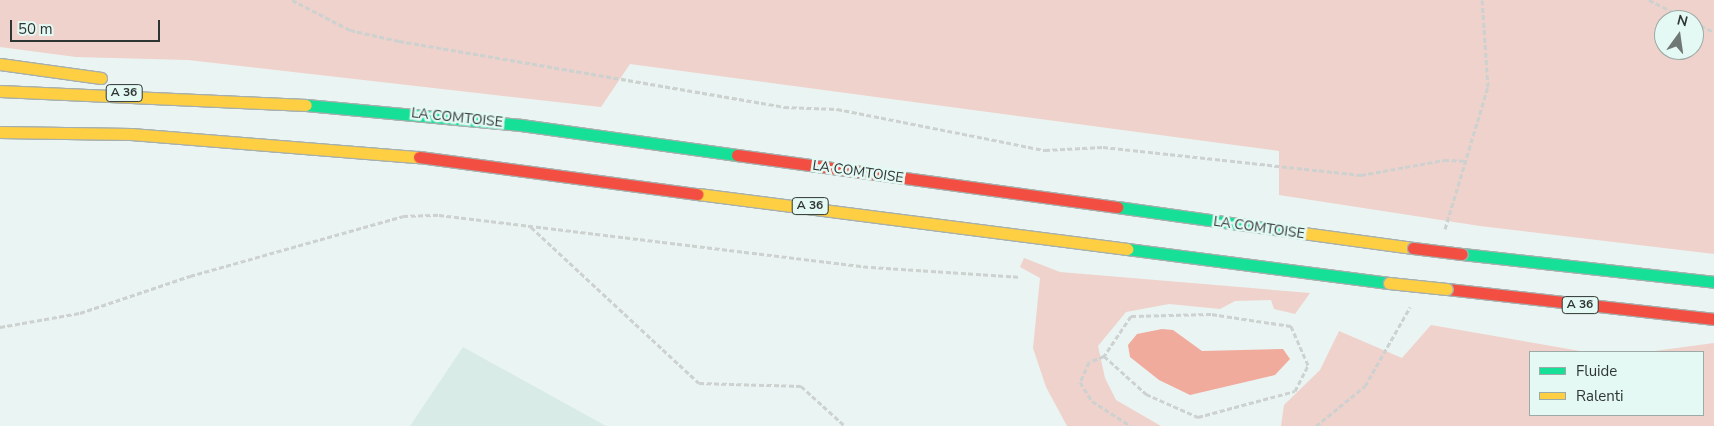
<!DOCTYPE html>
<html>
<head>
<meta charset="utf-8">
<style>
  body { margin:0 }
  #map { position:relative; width:1714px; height:426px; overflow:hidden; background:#eaf4f2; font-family:"Nunito Sans",sans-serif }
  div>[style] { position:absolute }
  .built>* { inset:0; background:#d8ebe7 }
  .green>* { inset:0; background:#efd2cb }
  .water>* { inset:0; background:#f0ab9d }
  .path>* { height:3px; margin-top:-1.5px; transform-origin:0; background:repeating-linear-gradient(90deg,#cdd1d0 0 5px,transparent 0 7.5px) }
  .roads { filter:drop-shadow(1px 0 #a7afad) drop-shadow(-1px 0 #a7afad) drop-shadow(0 1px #a7afad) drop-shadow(0 -1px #a7afad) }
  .fast>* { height:11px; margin:-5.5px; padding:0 5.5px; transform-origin:5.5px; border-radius:5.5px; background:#16e098 }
  .slow>* { height:11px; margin:-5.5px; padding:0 5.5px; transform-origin:5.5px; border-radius:5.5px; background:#ffcf43 }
  .jam>* { height:11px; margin:-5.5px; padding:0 5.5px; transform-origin:5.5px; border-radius:5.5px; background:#f24e42 }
  .bridges { filter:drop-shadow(1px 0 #a7afad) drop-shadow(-1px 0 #a7afad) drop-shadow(0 1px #a7afad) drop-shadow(0 -1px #a7afad) }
  .slow-bridge>* { height:11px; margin:-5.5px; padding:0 5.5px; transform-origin:5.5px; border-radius:5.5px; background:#ffcf43 }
  .jam-bridge>* { height:11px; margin:-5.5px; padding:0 5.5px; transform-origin:5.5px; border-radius:5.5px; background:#f24e42 }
  span { translate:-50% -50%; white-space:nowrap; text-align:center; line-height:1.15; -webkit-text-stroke:5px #e5f9f4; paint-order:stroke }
  .shield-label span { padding:1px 4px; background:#e5f9f4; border:1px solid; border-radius:4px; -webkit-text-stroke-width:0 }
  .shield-label { font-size:12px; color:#2e3633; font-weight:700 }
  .street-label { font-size:14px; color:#2e3633 }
  .legend { position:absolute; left:1529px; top:351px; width:175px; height:65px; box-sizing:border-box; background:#e5f9f4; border:1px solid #9caba7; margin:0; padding:6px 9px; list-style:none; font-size:15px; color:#2e3633 }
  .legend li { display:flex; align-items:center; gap:10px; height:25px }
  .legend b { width:25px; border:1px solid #9caba7 }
  .north { position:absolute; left:1654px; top:10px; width:50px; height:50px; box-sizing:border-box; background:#e5f9f4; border:1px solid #9caba7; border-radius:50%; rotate:14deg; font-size:14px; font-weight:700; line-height:20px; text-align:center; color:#2e3633 }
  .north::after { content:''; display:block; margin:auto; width:18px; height:22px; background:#707876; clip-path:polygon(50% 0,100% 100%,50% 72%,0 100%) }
  .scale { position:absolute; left:10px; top:20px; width:150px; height:22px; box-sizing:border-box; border:2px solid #2e3633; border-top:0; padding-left:6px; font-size:15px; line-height:18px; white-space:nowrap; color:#2e3633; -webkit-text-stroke:4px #e5f9f4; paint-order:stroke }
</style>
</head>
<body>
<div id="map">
  <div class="built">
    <i style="clip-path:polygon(463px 347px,606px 426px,410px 426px)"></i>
  </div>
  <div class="green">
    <i style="clip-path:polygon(evenodd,0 0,1714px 0,1714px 254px,1480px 226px,1279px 195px,1279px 151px,630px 64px,601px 107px,188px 60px,76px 57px,0 47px,0 0,1664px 20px,1694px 20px,1694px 50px,1664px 50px,1664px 20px)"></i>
    <i style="clip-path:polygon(1024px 258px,1060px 272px,1310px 293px,1295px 314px,1274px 309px,1271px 300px,1235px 301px,1220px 309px,1169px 304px,1126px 312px,1098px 346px,1105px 378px,1116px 400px,1161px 426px,1067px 426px,1046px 387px,1033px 348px,1040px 278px,1020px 267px)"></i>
    <i style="clip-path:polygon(1431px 325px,1586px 352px,1530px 352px,1530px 415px,1703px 415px,1703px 352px,1647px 352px,1714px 343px,1714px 426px,1281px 426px,1284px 405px,1320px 370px,1339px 331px,1402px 358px)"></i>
  </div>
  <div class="water">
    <i style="clip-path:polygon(1162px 329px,1173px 330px,1202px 351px,1283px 349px,1290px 359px,1275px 375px,1190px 395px,1159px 380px,1130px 357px,1128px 345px,1137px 334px)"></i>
  </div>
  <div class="path">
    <i style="left:292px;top:0;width:65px;rotate:27.3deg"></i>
    <i style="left:350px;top:30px;width:50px;rotate:12.7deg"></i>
    <i style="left:399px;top:41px;width:391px;rotate:9.7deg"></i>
    <i style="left:784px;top:107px;width:53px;rotate:2.2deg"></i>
    <i style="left:837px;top:109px;width:212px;rotate:11.2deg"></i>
    <i style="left:1045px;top:150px;width:58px;rotate:-3deg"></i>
    <i style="left:1103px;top:147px;width:260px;rotate:6.2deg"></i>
    <i style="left:1361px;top:175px;width:84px;rotate:-10.2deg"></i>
    <i style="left:1444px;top:160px;width:23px;rotate:2deg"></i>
    <i style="left:1649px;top:0;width:45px;rotate:26.6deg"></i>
    <i style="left:1694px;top:22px;width:22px;rotate:27deg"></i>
    <i style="left:531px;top:227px;width:229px;rotate:42.9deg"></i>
    <i style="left:699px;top:383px;width:102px;rotate:1.7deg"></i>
    <i style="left:801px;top:386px;width:59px;rotate:42.3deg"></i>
    <i style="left:1445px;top:229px;width:148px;rotate:-73.2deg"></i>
    <i style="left:1488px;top:87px;width:87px;rotate:-93.9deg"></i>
    <i style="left:0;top:327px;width:81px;rotate:-9.9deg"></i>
    <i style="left:80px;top:313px;width:116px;rotate:-18.6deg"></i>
    <i style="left:190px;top:276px;width:221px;rotate:-15.7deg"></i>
    <i style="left:403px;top:216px;width:36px;rotate:-2deg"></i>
    <i style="left:439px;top:215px;width:435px;rotate:6.9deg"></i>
    <i style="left:871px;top:267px;width:149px;rotate:3.8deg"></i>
    <i style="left:1104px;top:356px;width:57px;rotate:42.1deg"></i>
    <i style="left:1146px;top:394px;width:57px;rotate:23.9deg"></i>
    <i style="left:1198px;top:417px;width:100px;rotate:-15deg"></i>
    <i style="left:1295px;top:391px;width:29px;rotate:-63deg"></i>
    <i style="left:1308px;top:365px;width:43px;rotate:-113.6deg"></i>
    <i style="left:1291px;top:326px;width:81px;rotate:-171.5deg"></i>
    <i style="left:1211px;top:314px;width:80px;rotate:178.6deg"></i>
    <i style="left:1131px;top:316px;width:48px;rotate:124deg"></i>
    <i style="left:1104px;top:356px;width:16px;rotate:158deg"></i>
    <i style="left:1089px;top:362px;width:22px;rotate:114deg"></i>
    <i style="left:1080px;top:382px;width:22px;rotate:58deg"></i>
    <i style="left:1092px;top:401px;width:46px;rotate:32.7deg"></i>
    <i style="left:1316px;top:426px;width:63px;rotate:-39.2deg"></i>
    <i style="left:1365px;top:386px;width:91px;rotate:-60.3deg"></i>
  </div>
  <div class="roads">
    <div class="fast">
      <i style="left:306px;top:105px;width:216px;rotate:5.3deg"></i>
      <i style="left:521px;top:125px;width:218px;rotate:7.9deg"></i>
      <i style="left:1117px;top:207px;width:188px;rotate:8deg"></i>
      <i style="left:1127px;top:249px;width:264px;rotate:7.4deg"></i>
      <i style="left:1462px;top:254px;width:254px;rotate:6.3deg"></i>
    </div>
    <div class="slow">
      <i style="left:0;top:64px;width:102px;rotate:7.9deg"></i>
      <i style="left:0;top:91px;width:306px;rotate:2.6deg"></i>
      <i style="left:0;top:132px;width:131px;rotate:0.9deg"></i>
      <i style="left:131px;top:134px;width:289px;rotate:4.6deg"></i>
      <i style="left:698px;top:194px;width:433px;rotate:7.3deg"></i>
      <i style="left:1303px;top:233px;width:111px;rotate:7.8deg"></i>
    </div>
    <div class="jam">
      <i style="left:737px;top:155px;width:384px;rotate:7.8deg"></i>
      <i style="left:419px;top:157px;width:281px;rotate:7.6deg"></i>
      <i style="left:1447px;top:289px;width:269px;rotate:6.4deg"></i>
    </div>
  </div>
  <div class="bridges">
    <div class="slow-bridge">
      <i style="left:1389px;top:283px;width:58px;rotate:5.9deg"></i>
    </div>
    <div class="jam-bridge">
      <i style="left:1413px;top:248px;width:49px;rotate:7deg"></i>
    </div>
  </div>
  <div class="shield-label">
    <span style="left:124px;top:93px">A 36</span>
    <span style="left:810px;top:206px">A 36</span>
    <span style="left:1580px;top:305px">A 36</span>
  </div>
  <div class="street-label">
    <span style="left:457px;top:118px;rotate:6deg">LA COMTOISE</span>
    <span style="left:858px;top:172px;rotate:8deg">LA COMTOISE</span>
    <span style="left:1259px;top:228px;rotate:8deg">LA COMTOISE</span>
  </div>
  <ul class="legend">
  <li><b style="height:6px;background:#16e098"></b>Fluide</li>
  <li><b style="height:6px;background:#ffcf43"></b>Ralenti</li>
  </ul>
  <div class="north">N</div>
  <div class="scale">50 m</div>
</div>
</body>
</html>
